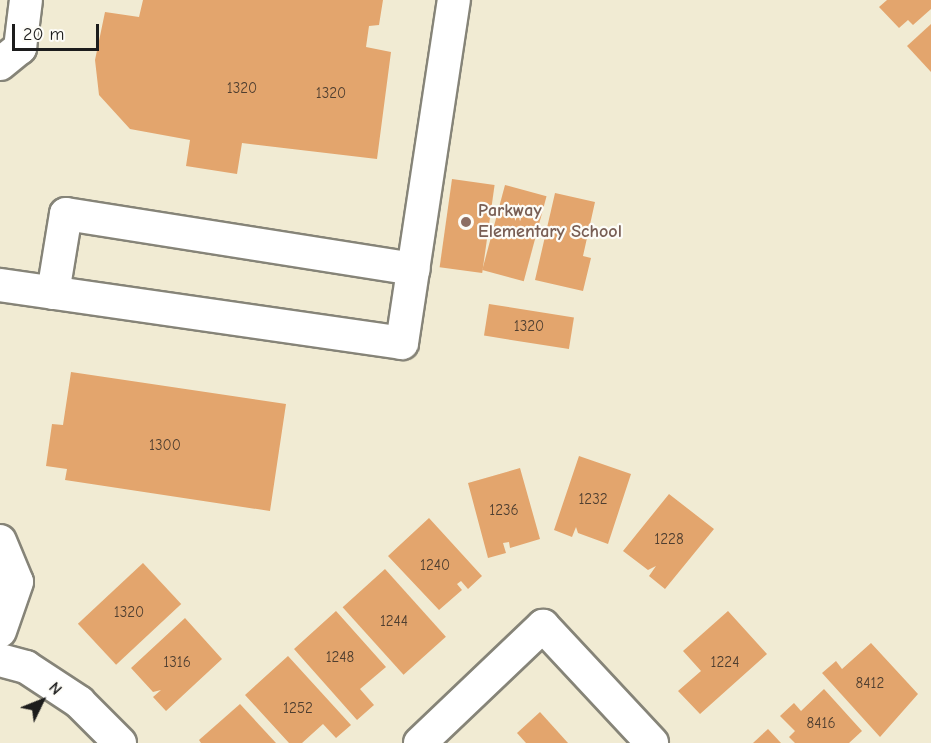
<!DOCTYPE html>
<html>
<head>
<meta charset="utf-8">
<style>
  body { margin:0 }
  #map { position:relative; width:931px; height:743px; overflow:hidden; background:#f1ebd3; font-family:"Comic Neue",sans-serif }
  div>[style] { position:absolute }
  .building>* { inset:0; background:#e3a56d; transform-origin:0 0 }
  .roads { filter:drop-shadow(2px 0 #868478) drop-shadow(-2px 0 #868478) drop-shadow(0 2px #868478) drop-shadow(0 -2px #868478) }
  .minor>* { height:32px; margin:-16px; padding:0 16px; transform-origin:16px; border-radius:16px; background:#fff }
  .dots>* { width:16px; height:16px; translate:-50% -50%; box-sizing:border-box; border:3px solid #fdfcf7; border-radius:50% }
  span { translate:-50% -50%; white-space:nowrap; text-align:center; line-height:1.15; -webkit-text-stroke:4.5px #fdfcf7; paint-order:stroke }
  .number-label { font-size:15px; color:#4e3e30 }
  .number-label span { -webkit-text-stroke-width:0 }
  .education-label { font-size:18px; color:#785e54; font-weight:700 }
  .left { translate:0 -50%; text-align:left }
  .north { position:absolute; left:12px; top:671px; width:60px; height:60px; -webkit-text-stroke:4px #fdfcf7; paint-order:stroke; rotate:47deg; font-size:16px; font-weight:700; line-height:24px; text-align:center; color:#1c1c1c }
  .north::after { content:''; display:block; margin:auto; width:21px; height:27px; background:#1c1c1c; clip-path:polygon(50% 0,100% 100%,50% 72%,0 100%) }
  .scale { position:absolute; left:12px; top:24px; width:87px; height:27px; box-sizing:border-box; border:3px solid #1c1c1c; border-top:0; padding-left:8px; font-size:18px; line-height:21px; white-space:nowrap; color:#1c1c1c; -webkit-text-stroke:4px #fdfcf7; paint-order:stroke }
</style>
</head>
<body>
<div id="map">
  <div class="building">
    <i style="clip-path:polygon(143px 0,383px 0,379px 25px,369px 26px,366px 47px,391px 52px,377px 159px,242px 143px,237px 174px,186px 166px,190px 140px,130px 129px,99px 95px,95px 60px,105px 12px,139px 17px)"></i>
    <i style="clip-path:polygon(887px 0,931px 0,931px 9px,913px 25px,908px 20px,899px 28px,879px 7px)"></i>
    <i style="clip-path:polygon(931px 24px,931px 72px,907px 46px)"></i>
    <i style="left:452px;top:179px;width:43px;height:89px;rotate:8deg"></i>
    <i style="left:505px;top:185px;width:43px;height:88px;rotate:15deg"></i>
    <i style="clip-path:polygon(555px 193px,595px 202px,583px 256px,591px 258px,583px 291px,535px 280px)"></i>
    <i style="left:489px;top:304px;width:86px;height:32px;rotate:9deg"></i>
    <i style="clip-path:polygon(71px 372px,286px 404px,270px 511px,65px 480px,67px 469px,46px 466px,52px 424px,63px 425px)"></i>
    <i style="clip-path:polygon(579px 456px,631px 474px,608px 544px,578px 533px,576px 527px,572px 537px,554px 530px)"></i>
    <i style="clip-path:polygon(520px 468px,540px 539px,510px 548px,509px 542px,503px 543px,506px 553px,488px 558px,468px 483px)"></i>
    <i style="clip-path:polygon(669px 494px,714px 529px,665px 589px,649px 576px,656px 566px,648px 570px,623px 551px)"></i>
    <i style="clip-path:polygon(429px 518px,482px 576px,468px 589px,461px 581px,457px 584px,462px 590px,439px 610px,388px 556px)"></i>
    <i style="left:143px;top:563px;width:56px;height:89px;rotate:47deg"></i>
    <i style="left:385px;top:569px;width:91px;height:57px;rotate:48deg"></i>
    <i style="clip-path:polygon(336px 611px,386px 667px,360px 689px,374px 705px,357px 720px,294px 649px)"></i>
    <i style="clip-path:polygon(728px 611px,767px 654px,700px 714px,678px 691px,701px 671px,683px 651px)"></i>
    <i style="clip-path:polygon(185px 618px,222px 659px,166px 711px,153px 697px,161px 690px,153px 692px,131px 668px)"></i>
    <i style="clip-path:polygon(871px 643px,918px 694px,880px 737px,822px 673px,836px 661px,842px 669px)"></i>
    <i style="clip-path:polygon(288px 656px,351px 725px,336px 738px,323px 724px,302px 743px,289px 743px,245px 695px)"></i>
    <i style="clip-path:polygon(824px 689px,862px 731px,849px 743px,795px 743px,789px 737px,795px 731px,780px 716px,794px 703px,801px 711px)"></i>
    <i style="clip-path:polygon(240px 704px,276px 743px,201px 743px,199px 740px)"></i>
    <i style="clip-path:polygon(540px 712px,568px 743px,526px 743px,517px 733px)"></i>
    <i style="clip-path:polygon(768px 729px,781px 743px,753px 743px)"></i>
  </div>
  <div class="roads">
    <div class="minor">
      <i style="left:0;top:64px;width:26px;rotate:-39deg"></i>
      <i style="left:20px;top:48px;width:48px;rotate:-82.9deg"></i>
      <i style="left:0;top:285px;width:406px;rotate:8.2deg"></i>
      <i style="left:402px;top:343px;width:347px;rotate:-81.4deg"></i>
      <i style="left:53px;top:293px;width:80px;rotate:-80.7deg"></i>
      <i style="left:66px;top:214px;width:352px;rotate:9deg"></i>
      <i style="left:0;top:541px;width:44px;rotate:67.5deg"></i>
      <i style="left:17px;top:582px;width:52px;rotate:109.1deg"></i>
      <i style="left:0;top:660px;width:27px;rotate:15deg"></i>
      <i style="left:26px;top:667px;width:64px;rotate:33.4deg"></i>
      <i style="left:79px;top:702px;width:58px;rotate:45deg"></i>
      <i style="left:420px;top:743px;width:170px;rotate:-43.6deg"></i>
      <i style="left:543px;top:626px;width:160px;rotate:47deg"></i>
    </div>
  </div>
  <div class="dots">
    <i style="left:466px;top:222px;background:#8d6e63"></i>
  </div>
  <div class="number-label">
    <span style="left:242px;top:89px">1320</span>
    <span style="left:331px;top:94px">1320</span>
    <span style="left:529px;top:327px">1320</span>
    <span style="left:165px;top:446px">1300</span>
    <span style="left:593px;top:500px">1232</span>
    <span style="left:504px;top:511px">1236</span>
    <span style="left:669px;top:540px">1228</span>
    <span style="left:435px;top:566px">1240</span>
    <span style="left:129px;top:613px">1320</span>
    <span style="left:394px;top:622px">1244</span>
    <span style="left:340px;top:658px">1248</span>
    <span style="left:177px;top:663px">1316</span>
    <span style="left:725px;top:663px">1224</span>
    <span style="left:870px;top:684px">8412</span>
    <span style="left:298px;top:709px">1252</span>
    <span style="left:821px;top:724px">8416</span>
  </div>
  <div class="education-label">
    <span class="left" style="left:478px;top:222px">Parkway<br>Elementary School</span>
  </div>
  <div class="north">N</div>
  <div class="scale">20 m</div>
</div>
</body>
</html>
